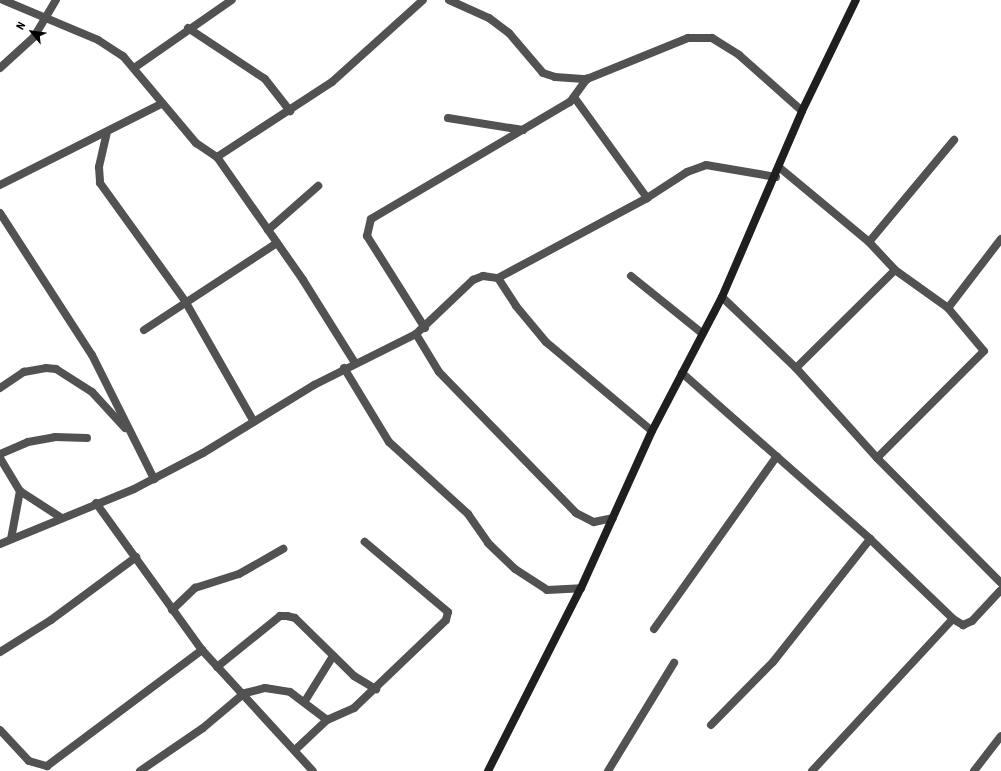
<!DOCTYPE html>
<html>
<head>
<meta charset="utf-8">
<style>
  body { margin:0 }
  #map { position:relative; width:1001px; height:771px; overflow:hidden; background:#fff; font-family:"Roboto Condensed",sans-serif }
  div>[style] { position:absolute }
  .street>* { height:8px; margin:-4px; padding:0 4px; transform-origin:4px; border-radius:4px; background:#525252 }
  .secondary>* { height:8px; margin:-4px; padding:0 4px; transform-origin:4px; border-radius:4px; background:#1f1f1f }
  span { translate:-50% -50%; white-space:nowrap; text-align:center; line-height:1.15; -webkit-text-stroke:3px #fff; paint-order:stroke }
  .north { position:absolute; left:12px; top:12px; width:40px; height:40px; -webkit-text-stroke:3px #fff; paint-order:stroke; rotate:299deg; font-size:11px; font-weight:700; line-height:16px; text-align:center; color:#000 }
  .north::after { content:''; display:block; margin:auto; width:14px; height:18px; background:#000; clip-path:polygon(50% 0,100% 100%,50% 72%,0 100%) }
</style>
</head>
<body>
<div id="map">
  <div class="street">
    <i style="left:3px;top:0;width:103px;rotate:22.8deg"></i>
    <i style="left:98px;top:40px;width:30px;rotate:33deg"></i>
    <i style="left:123px;top:56px;width:114px;rotate:50deg"></i>
    <i style="left:196px;top:143px;width:25px;rotate:34deg"></i>
    <i style="left:217px;top:157px;width:150px;rotate:55deg"></i>
    <i style="left:303px;top:280px;width:98px;rotate:57.9deg"></i>
    <i style="left:449px;top:0;width:44px;rotate:24.2deg"></i>
    <i style="left:489px;top:18px;width:25px;rotate:37deg"></i>
    <i style="left:509px;top:33px;width:52px;rotate:49.6deg"></i>
    <i style="left:543px;top:73px;width:13px;rotate:18deg"></i>
    <i style="left:555px;top:77px;width:32px;rotate:4deg"></i>
    <i style="left:587px;top:79px;width:109px;rotate:-22.1deg"></i>
    <i style="left:688px;top:38px;width:24px"></i>
    <i style="left:712px;top:38px;width:32px;rotate:32deg"></i>
    <i style="left:739px;top:55px;width:84px;rotate:41.6deg"></i>
    <i style="left:188px;top:28px;width:92px;rotate:33.5deg"></i>
    <i style="left:265px;top:79px;width:41px;rotate:52deg"></i>
    <i style="left:0;top:68px;width:46px;rotate:-42.4deg"></i>
    <i style="left:34px;top:37px;width:43px;rotate:-59.3deg"></i>
    <i style="left:134px;top:68px;width:119px;rotate:-34.8deg"></i>
    <i style="left:574px;top:97px;width:125px;rotate:54.1deg"></i>
    <i style="left:448px;top:118px;width:76px;rotate:9.1deg"></i>
    <i style="left:107px;top:132px;width:36px;rotate:103deg"></i>
    <i style="left:99px;top:167px;width:16px;rotate:86deg"></i>
    <i style="left:100px;top:183px;width:145px;rotate:54.2deg"></i>
    <i style="left:185px;top:301px;width:139px;rotate:60.3deg"></i>
    <i style="left:217px;top:157px;width:137px;rotate:-33.1deg"></i>
    <i style="left:332px;top:82px;width:122px;rotate:-42deg"></i>
    <i style="left:780px;top:168px;width:116px;rotate:39.7deg"></i>
    <i style="left:869px;top:242px;width:38px;rotate:47deg"></i>
    <i style="left:895px;top:270px;width:65px;rotate:35.6deg"></i>
    <i style="left:948px;top:308px;width:56px;rotate:50.1deg"></i>
    <i style="left:984px;top:351px;width:151px;rotate:135deg"></i>
    <i style="left:0;top:185px;width:180px;rotate:-26.7deg"></i>
    <i style="left:0;top:213px;width:169px;rotate:57.1deg"></i>
    <i style="left:92px;top:355px;width:139px;rotate:63.4deg"></i>
    <i style="left:268px;top:230px;width:67px;rotate:-41.3deg"></i>
    <i style="left:869px;top:242px;width:133px;rotate:-50.2deg"></i>
    <i style="left:631px;top:276px;width:91px;rotate:38.8deg"></i>
    <i style="left:498px;top:278px;width:33px;rotate:57deg"></i>
    <i style="left:516px;top:306px;width:47px;rotate:50.2deg"></i>
    <i style="left:546px;top:342px;width:138px;rotate:40deg"></i>
    <i style="left:722px;top:297px;width:103px;rotate:43.8deg"></i>
    <i style="left:796px;top:368px;width:121px;rotate:48deg"></i>
    <i style="left:877px;top:458px;width:176px;rotate:45.2deg"></i>
    <i style="left:948px;top:308px;width:87px;rotate:-52.5deg"></i>
    <i style="left:425px;top:328px;width:109px;rotate:-122.2deg"></i>
    <i style="left:367px;top:236px;width:17px;rotate:-77deg"></i>
    <i style="left:371px;top:219px;width:231px;rotate:-30.5deg"></i>
    <i style="left:570px;top:102px;width:29px;rotate:-54deg"></i>
    <i style="left:144px;top:330px;width:159px;rotate:-33.2deg"></i>
    <i style="left:416px;top:334px;width:44px;rotate:58.8deg"></i>
    <i style="left:439px;top:372px;width:197px;rotate:45.8deg"></i>
    <i style="left:576px;top:513px;width:20px;rotate:27deg"></i>
    <i style="left:594px;top:522px;width:19px;rotate:-12deg"></i>
    <i style="left:344px;top:368px;width:87px;rotate:58.7deg"></i>
    <i style="left:389px;top:442px;width:107px;rotate:42.3deg"></i>
    <i style="left:468px;top:514px;width:35px;rotate:55deg"></i>
    <i style="left:488px;top:543px;width:37px;rotate:44deg"></i>
    <i style="left:515px;top:569px;width:38px;rotate:33deg"></i>
    <i style="left:547px;top:590px;width:34px;rotate:-3deg"></i>
    <i style="left:796px;top:368px;width:139px;rotate:-44.7deg"></i>
    <i style="left:682px;top:373px;width:251px;rotate:41.4deg"></i>
    <i style="left:870px;top:539px;width:115px;rotate:43.9deg"></i>
    <i style="left:953px;top:619px;width:12px;rotate:31deg"></i>
    <i style="left:963px;top:625px;width:10px;rotate:-24deg"></i>
    <i style="left:972px;top:621px;width:42px;rotate:-46.9deg"></i>
    <i style="left:0;top:388px;width:29px;rotate:-34deg"></i>
    <i style="left:24px;top:372px;width:22px;rotate:-10deg"></i>
    <i style="left:46px;top:368px;width:10px;rotate:6deg"></i>
    <i style="left:56px;top:369px;width:43px;rotate:32.6deg"></i>
    <i style="left:92px;top:392px;width:49px;rotate:47.5deg"></i>
    <i style="left:0;top:454px;width:30px;rotate:-23deg"></i>
    <i style="left:28px;top:442px;width:27px;rotate:-10deg"></i>
    <i style="left:55px;top:437px;width:32px;rotate:2deg"></i>
    <i style="left:0;top:458px;width:39px;rotate:59deg"></i>
    <i style="left:20px;top:491px;width:48px;rotate:33deg"></i>
    <i style="left:96px;top:503px;width:181px;rotate:54.2deg"></i>
    <i style="left:202px;top:650px;width:164px;rotate:47.5deg"></i>
    <i style="left:11px;top:539px;width:49px;rotate:-79.4deg"></i>
    <i style="left:0;top:544px;width:145px;rotate:-22.3deg"></i>
    <i style="left:134px;top:489px;width:78px;rotate:-27.6deg"></i>
    <i style="left:203px;top:453px;width:130px;rotate:-31.5deg"></i>
    <i style="left:314px;top:385px;width:114px;rotate:-26.6deg"></i>
    <i style="left:416px;top:334px;width:79px;rotate:-43.5deg"></i>
    <i style="left:473px;top:280px;width:11px;rotate:-22deg"></i>
    <i style="left:483px;top:276px;width:15px;rotate:8deg"></i>
    <i style="left:498px;top:278px;width:169px;rotate:-28.2deg"></i>
    <i style="left:647px;top:198px;width:48px;rotate:-33deg"></i>
    <i style="left:687px;top:172px;width:20px;rotate:-20deg"></i>
    <i style="left:706px;top:165px;width:71px;rotate:9.7deg"></i>
    <i style="left:172px;top:610px;width:32px;rotate:-44deg"></i>
    <i style="left:195px;top:588px;width:46px;rotate:-17.7deg"></i>
    <i style="left:239px;top:574px;width:51px;rotate:-29.6deg"></i>
    <i style="left:654px;top:629px;width:212px;rotate:-54.6deg"></i>
    <i style="left:0;top:652px;width:60px;rotate:-32.1deg"></i>
    <i style="left:51px;top:620px;width:106px;rotate:-36.5deg"></i>
    <i style="left:217px;top:667px;width:81px;rotate:-39deg"></i>
    <i style="left:280px;top:616px;width:7px"></i>
    <i style="left:287px;top:616px;width:8px;rotate:14deg"></i>
    <i style="left:295px;top:618px;width:83px;rotate:44.5deg"></i>
    <i style="left:354px;top:676px;width:26px;rotate:31deg"></i>
    <i style="left:241px;top:694px;width:25px;rotate:-14deg"></i>
    <i style="left:265px;top:688px;width:25px;rotate:9deg"></i>
    <i style="left:290px;top:692px;width:46px;rotate:37.1deg"></i>
    <i style="left:305px;top:701px;width:53px;rotate:-58.1deg"></i>
    <i style="left:711px;top:725px;width:88px;rotate:-45.5deg"></i>
    <i style="left:773px;top:662px;width:157px;rotate:-51.7deg"></i>
    <i style="left:0;top:730px;width:42px;rotate:46.9deg"></i>
    <i style="left:29px;top:761px;width:19px;rotate:16deg"></i>
    <i style="left:47px;top:766px;width:194px;rotate:-36.8deg"></i>
    <i style="left:295px;top:750px;width:44px;rotate:-43.2deg"></i>
    <i style="left:327px;top:720px;width:30px;rotate:-24deg"></i>
    <i style="left:354px;top:708px;width:127px;rotate:-43.7deg"></i>
    <i style="left:446px;top:620px;width:8px;rotate:-76deg"></i>
    <i style="left:448px;top:612px;width:109px;rotate:-139.9deg"></i>
    <i style="left:140px;top:771px;width:76px;rotate:-34.3deg"></i>
    <i style="left:203px;top:728px;width:51px;rotate:-40.2deg"></i>
    <i style="left:608px;top:771px;width:127px;rotate:-58.6deg"></i>
    <i style="left:812px;top:771px;width:207px;rotate:-47.2deg"></i>
    <i style="left:974px;top:771px;width:44px;rotate:-52.4deg"></i>
  </div>
  <div class="secondary">
    <i style="left:488px;top:771px;width:205px;rotate:-63.1deg"></i>
    <i style="left:581px;top:588px;width:172px;rotate:-65.7deg"></i>
    <i style="left:652px;top:431px;width:151px;rotate:-62.4deg"></i>
    <i style="left:722px;top:297px;width:202px;rotate:-66.7deg"></i>
    <i style="left:802px;top:111px;width:123px;rotate:-64.1deg"></i>
  </div>
  <div class="north">N</div>
</div>
</body>
</html>
